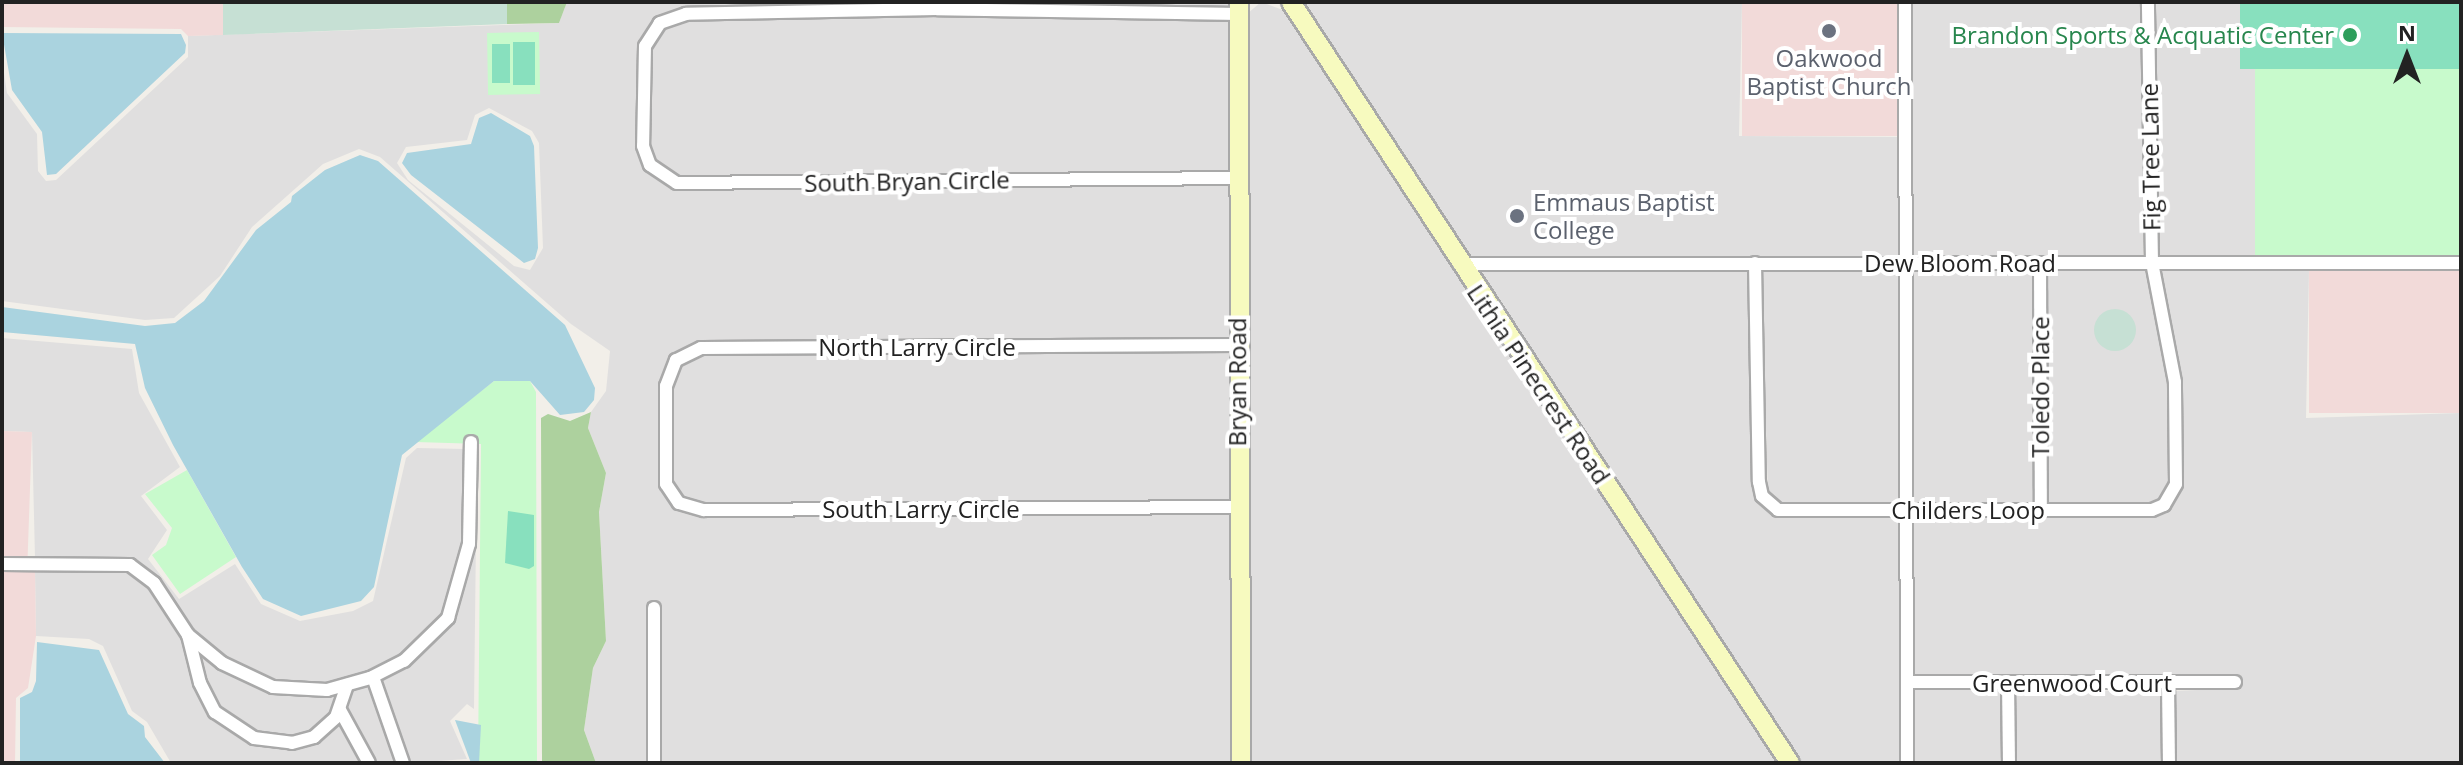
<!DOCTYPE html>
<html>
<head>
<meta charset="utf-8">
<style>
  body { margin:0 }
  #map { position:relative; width:2463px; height:765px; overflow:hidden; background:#f2efe9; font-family:"Open Sans",sans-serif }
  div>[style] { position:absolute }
  .residential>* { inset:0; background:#e0dfdf; transform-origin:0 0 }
  .commercial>* { inset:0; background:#f2dad9; transform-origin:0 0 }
  .forest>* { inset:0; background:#add19e }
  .wetland>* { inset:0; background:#c6e0d4 }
  .round { border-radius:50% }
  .park>* { inset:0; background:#c8facc; transform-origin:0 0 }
  .pitch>* { inset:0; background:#88e0be; transform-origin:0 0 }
  .water>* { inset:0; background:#aad3df }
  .roads { filter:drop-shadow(2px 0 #a9a9a9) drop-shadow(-2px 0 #a9a9a9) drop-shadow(0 2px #a9a9a9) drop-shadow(0 -2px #a9a9a9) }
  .street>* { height:12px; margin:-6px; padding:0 6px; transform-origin:6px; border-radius:6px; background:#fff }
  .secondary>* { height:18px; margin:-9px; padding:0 9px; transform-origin:9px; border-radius:9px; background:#f7fabf }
  .dots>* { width:22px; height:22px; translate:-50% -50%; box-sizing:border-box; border:4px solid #fff; border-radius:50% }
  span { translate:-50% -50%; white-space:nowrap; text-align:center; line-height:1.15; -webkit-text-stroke:8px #fff; paint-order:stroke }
  .leisure-label { font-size:24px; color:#27864d }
  .right { translate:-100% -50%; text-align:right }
  .worship-label { font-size:24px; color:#5b616d }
  .left { translate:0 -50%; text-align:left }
  .street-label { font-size:24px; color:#222 }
  .frame { position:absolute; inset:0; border:4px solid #222; pointer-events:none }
  .north { position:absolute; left:2367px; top:16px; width:80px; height:80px; -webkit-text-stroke:6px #fff; paint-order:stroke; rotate:0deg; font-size:22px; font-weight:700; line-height:32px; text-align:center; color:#222 }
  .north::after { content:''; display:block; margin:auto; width:28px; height:36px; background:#222; clip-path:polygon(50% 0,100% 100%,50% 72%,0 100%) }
</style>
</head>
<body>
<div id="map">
  <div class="residential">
    <i style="clip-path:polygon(evenodd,567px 2px,932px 2px,686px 8px,658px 16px,641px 42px,638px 149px,647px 171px,674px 189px,1233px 184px,1231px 339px,699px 342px,671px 358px,661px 487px,677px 509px,704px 516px,1232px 513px,1235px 763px,660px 763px,659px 602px,648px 602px,649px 763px,596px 763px,584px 730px,593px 668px,606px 641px,599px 512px,606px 473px,588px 428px,591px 412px,606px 391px,610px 351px,571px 324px,380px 157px,359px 149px,323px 164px,252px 227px,220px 276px,174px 318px,145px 320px,2px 301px,2px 59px,7px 93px,37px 134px,38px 171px,46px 181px,56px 180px,188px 57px,188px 36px,559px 23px,567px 2px,489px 108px,532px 131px,539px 143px,543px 248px,530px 270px,514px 266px,408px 180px,397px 163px,406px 147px,467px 140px,475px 115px,489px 108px)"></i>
    <i style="clip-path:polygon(1233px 2px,1233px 7px,943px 3px,943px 2px)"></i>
    <i style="clip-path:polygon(1261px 2px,1291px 13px,1453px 270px,1783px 763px,1246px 763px,1247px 14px)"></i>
    <i style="clip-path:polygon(1298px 2px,1742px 2px,1739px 136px,1900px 137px,1901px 256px,1462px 257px)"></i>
    <i style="left:1911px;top:2px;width:232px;height:254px"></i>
    <i style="left:2154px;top:2px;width:101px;height:255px"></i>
    <i style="clip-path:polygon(937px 15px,1232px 20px,1233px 171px,679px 176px,654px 161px,649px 145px,651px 48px,664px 28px,687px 21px)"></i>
    <i style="clip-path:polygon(1750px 269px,1758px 501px,1778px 517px,1903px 517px,1902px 763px,1797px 763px,1470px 270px)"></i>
    <i style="clip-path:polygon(1761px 269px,1901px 269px,1903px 504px,1780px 504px,1768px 493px)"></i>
    <i style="left:1912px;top:269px;width:122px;height:235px"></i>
    <i style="clip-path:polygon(2045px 269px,2148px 270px,2169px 383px,2170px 483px,2161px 500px,2151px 504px,2047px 504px)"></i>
    <i style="clip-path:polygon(2159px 270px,2309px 270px,2306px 418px,2461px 413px,2461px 763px,2174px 763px,2174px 691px,2241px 688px,2240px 675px,1914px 676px,1914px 517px,2152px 517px,2176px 500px,2182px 484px,2181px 382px)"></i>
    <i style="clip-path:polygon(2px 338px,132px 349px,139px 393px,180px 467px,141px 496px,167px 530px,148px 559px,179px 599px,235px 564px,261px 604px,300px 621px,353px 611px,373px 601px,406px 458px,417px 448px,465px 449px,463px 543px,443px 615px,401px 655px,367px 673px,327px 683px,274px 680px,225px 657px,193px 632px,159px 579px,133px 560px,35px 558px,32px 432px,2px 431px)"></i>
    <i style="clip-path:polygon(1231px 351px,1232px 501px,704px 503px,682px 497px,672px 482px,672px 387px,680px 365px,702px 355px)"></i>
    <i style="clip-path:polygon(477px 449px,474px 709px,467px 704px,450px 721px,467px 759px,409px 763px,380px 680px,408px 666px,453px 620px)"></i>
    <i style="clip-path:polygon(35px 571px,129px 571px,150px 587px,183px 638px,195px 686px,224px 728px,253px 744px,291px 750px,317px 742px,340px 722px,362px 763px,171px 763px,147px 722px,132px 711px,103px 646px,89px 639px,36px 636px)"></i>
    <i style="clip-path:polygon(196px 650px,219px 668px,271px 693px,340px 693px,336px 705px,312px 731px,291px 737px,256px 732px,220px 708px)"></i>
    <i style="clip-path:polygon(370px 685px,397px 763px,375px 763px,347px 710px,352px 690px)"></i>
    <i style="left:1914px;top:689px;width:88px;height:74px"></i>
    <i style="left:2014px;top:689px;width:148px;height:74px;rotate:1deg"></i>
  </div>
  <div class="commercial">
    <i style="clip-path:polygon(2px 2px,223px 2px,223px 35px,188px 36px,181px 29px,2px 27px)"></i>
    <i style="left:1742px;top:2px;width:158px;height:134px"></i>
    <i style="left:2461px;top:269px;width:144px;height:152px;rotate:90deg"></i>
    <i style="left:2px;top:431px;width:30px;height:127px;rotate:2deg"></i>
    <i style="clip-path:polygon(2px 570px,35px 571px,36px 636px,28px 688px,16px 698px,15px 763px,2px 763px)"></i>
  </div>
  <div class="forest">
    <i style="clip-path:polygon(507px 2px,567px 2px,559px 23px,507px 24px)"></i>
    <i style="clip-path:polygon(591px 412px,588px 428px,606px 473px,599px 512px,606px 641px,593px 668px,584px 730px,596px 763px,542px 763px,541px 418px,548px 414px,570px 421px)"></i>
  </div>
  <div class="wetland">
    <i style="clip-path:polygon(223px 2px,507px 2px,507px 24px,223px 35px)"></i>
    <i class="round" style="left:2094px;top:309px;width:42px;height:42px"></i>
  </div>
  <div class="park">
    <i style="left:2255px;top:2px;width:206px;height:255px"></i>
    <i style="left:539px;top:32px;width:62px;height:52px;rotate:89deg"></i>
    <i style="clip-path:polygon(519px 378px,530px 381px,536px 392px,537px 763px,478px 763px,481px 444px,416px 442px,494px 381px)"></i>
    <i style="clip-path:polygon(187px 470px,236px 557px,180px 594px,152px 555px,166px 545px,172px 528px,145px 494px)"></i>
  </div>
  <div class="pitch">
    <i style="left:2240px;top:2px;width:221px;height:67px"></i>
    <i style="left:513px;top:42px;width:22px;height:43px"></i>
    <i style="left:492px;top:44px;width:18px;height:39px"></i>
    <i style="clip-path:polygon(508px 511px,534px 515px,534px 566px,529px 569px,505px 563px)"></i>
  </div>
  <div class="water">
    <i style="clip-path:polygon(2px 33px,181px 34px,186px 45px,185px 53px,56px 174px,47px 175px,42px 132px,12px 90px)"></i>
    <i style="clip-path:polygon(491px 113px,530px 136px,534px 146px,538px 248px,535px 259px,524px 263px,411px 175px,402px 163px,407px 153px,471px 144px,479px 118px)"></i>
    <i style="clip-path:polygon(360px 155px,378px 161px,565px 325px,595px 388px,594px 400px,584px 412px,560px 415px,530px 381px,494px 381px,402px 455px,374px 587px,361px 601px,301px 616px,263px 599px,242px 567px,173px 445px,145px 388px,135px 344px,2px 332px,2px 307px,145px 326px,175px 323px,204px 301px,256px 230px,291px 202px,292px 196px,325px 170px)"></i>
    <i style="clip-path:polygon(37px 642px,99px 650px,128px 714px,144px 726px,145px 737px,165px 763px,20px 763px,20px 698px,32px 692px,36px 681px)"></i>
    <i style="clip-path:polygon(455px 720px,481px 725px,479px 763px,471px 763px)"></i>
  </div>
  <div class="roads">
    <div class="street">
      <i style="left:1905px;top:2px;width:761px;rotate:89.85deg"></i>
      <i style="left:1239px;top:14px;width:302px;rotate:-179.1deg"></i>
      <i style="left:937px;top:9px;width:251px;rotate:178.9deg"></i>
      <i style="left:686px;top:14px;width:28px;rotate:161deg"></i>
      <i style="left:660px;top:23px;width:27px;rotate:123deg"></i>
      <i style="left:645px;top:46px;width:100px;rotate:91.1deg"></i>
      <i style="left:643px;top:146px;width:20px;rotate:70deg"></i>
      <i style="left:650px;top:165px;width:32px;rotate:34deg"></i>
      <i style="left:677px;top:183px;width:562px;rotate:-0.51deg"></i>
      <i style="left:1755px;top:263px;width:219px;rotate:89deg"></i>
      <i style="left:1759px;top:482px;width:14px;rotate:78deg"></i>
      <i style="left:1762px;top:496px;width:21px;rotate:41deg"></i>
      <i style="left:1778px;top:510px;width:374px"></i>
      <i style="left:2152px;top:510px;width:13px;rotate:-23deg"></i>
      <i style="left:2164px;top:505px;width:24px;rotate:-60deg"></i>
      <i style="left:2176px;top:484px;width:102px;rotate:-90.6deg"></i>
      <i style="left:2175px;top:382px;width:121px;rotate:-100.9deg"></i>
      <i style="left:2152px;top:263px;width:261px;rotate:-90.9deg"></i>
      <i style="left:2040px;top:263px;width:248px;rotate:89.8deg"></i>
      <i style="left:1459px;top:264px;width:1002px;rotate:-0.06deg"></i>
      <i style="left:1237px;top:345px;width:536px;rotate:179.68deg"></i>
      <i style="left:701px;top:348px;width:28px;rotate:154deg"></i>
      <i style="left:676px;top:360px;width:28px;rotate:111deg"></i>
      <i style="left:666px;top:386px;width:98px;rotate:90deg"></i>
      <i style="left:666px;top:484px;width:23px;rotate:56deg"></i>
      <i style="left:679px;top:503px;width:26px;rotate:16deg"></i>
      <i style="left:704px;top:510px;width:534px;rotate:-0.32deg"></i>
      <i style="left:2px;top:564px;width:128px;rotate:0.4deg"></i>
      <i style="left:130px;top:565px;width:30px;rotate:37deg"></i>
      <i style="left:154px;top:583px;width:62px;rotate:56.8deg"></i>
      <i style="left:188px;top:635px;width:44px;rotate:39.5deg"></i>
      <i style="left:222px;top:663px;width:56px;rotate:25.2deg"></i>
      <i style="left:273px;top:687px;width:54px;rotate:3.2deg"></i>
      <i style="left:327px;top:690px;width:45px;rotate:-15.6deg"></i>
      <i style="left:370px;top:678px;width:38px;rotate:-27deg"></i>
      <i style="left:404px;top:661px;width:62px;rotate:-44.3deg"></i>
      <i style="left:448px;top:618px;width:77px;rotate:-74.2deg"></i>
      <i style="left:469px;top:544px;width:102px;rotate:-88.9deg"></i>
      <i style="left:654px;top:608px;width:155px;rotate:90deg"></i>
      <i style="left:188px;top:635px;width:49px;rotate:76deg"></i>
      <i style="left:200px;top:683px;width:33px;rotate:63deg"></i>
      <i style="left:215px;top:712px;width:47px;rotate:33.7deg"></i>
      <i style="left:254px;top:738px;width:38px;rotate:7deg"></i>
      <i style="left:292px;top:743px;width:23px;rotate:-15deg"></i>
      <i style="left:314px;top:737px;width:30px;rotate:-42deg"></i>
      <i style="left:336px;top:717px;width:34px;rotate:-71deg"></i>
      <i style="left:373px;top:677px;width:91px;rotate:70.8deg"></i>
      <i style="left:1908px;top:682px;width:327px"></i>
      <i style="left:2008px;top:682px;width:81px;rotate:89.3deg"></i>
      <i style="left:2168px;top:684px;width:79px;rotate:89.3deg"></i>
      <i style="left:340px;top:710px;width:60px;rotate:61.3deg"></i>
    </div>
    <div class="secondary">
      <i style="left:1239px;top:2px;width:761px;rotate:89.85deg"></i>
      <i style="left:1291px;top:2px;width:910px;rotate:56.75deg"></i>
    </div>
  </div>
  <div class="dots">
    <i style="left:1829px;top:31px;background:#6b7280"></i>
    <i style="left:2350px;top:35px;background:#2e9e5b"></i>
    <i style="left:1517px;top:216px;background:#6b7280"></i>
  </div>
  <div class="leisure-label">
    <span class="right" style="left:2334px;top:35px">Brandon Sports &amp; Acquatic Center</span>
  </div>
  <div class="worship-label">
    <span style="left:1829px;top:72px">Oakwood<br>Baptist Church</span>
    <span class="left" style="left:1533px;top:216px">Emmaus Baptist<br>College</span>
  </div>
  <div class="street-label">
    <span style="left:2150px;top:157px;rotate:-91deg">Fig Tree Lane</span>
    <span style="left:907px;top:181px;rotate:-1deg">South Bryan Circle</span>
    <span style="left:1960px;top:263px">Dew Bloom Road</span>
    <span style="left:917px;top:347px">North Larry Circle</span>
    <span style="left:1237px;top:382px;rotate:-90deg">Bryan Road</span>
    <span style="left:1539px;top:384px;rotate:56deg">Lithia Pinecrest Road</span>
    <span style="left:2040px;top:387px;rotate:-90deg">Toledo Place</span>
    <span style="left:921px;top:509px">South Larry Circle</span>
    <span style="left:1968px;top:510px">Childers Loop</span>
    <span style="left:2072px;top:683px">Greenwood Court</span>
  </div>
  <div class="frame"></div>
  <div class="north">N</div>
</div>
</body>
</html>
